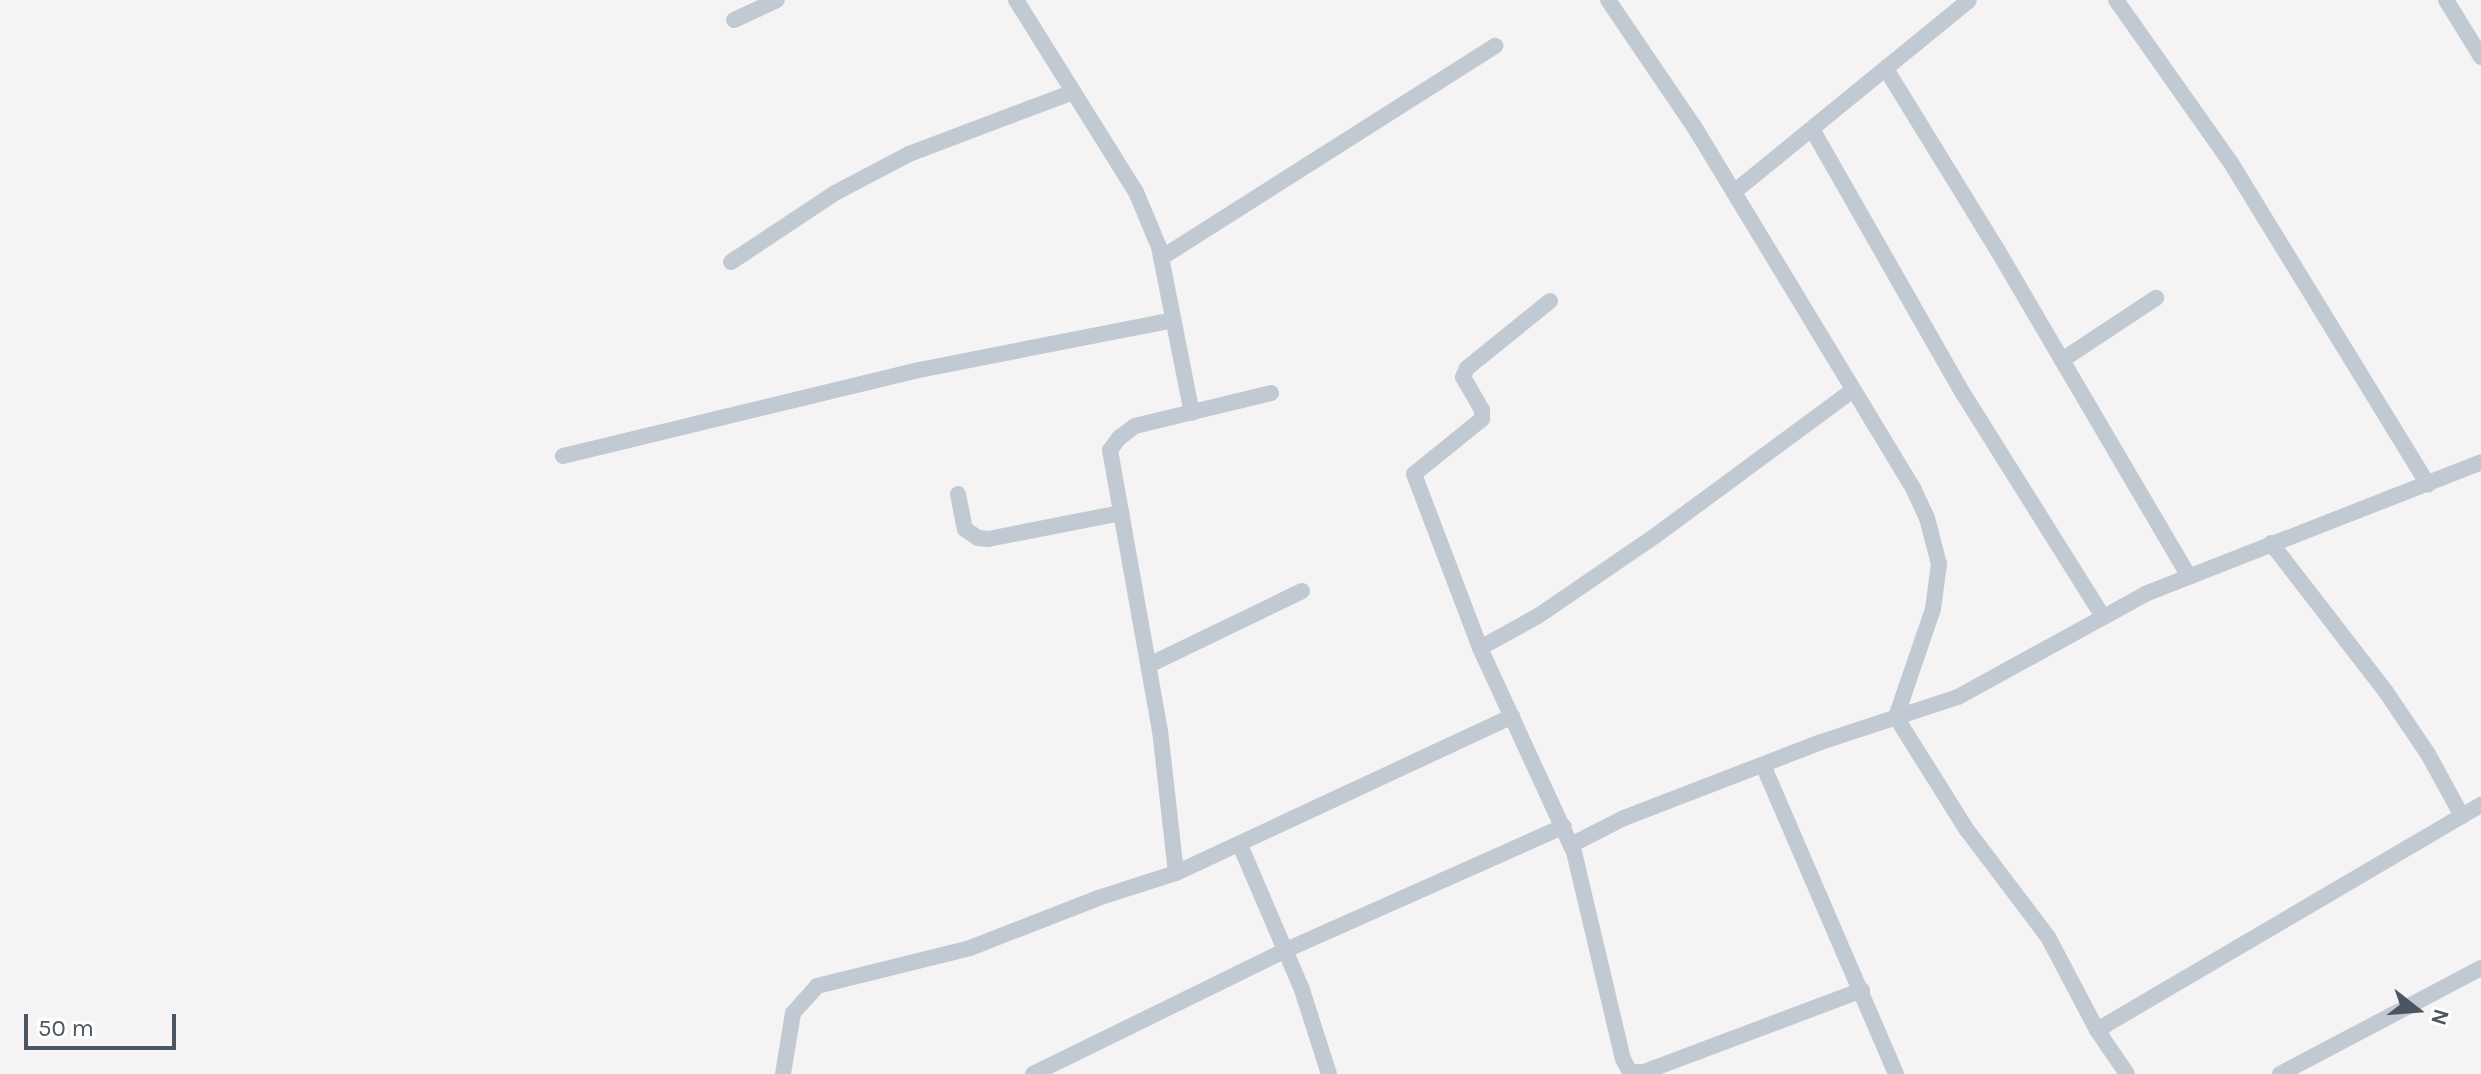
<!DOCTYPE html>
<html>
<head>
<meta charset="utf-8">
<style>
  body { margin:0 }
  #map { position:relative; width:2481px; height:1074px; overflow:hidden; background:#f5f3f3; font-family:Karla,sans-serif }
  div>[style] { position:absolute }
  .minor>* { height:16px; margin:-8px; padding:0 8px; transform-origin:8px; border-radius:8px; background:#c1cad2 }
  span { translate:-50% -50%; white-space:nowrap; text-align:center; line-height:1.15; -webkit-text-stroke:8px #fff; paint-order:stroke }
  .north { position:absolute; left:2377px; top:970px; width:80px; height:80px; -webkit-text-stroke:6px #fff; paint-order:stroke; rotate:107deg; font-size:22px; font-weight:700; line-height:32px; text-align:center; color:#4a5661 }
  .north::after { content:''; display:block; margin:auto; width:28px; height:36px; background:#4a5661; clip-path:polygon(50% 0,100% 100%,50% 72%,0 100%) }
  .scale { position:absolute; left:24px; top:1014px; width:152px; height:36px; box-sizing:border-box; border:4px solid #4a5661; border-top:0; padding-left:10px; font-size:24px; line-height:28px; white-space:nowrap; color:#4a5661; -webkit-text-stroke:6px #fff; paint-order:stroke }
</style>
</head>
<body>
<div id="map">
  <div class="minor">
    <i style="left:1016px;top:0;width:226px;rotate:58deg"></i>
    <i style="left:1136px;top:192px;width:60px;rotate:67.3deg"></i>
    <i style="left:1159px;top:247px;width:169px;rotate:78.8deg"></i>
    <i style="left:1608px;top:0;width:155px;rotate:55.8deg"></i>
    <i style="left:1695px;top:128px;width:421px;rotate:58.8deg"></i>
    <i style="left:1913px;top:488px;width:33px;rotate:65deg"></i>
    <i style="left:1927px;top:518px;width:48px;rotate:75.4deg"></i>
    <i style="left:1939px;top:564px;width:45px;rotate:97.6deg"></i>
    <i style="left:1933px;top:609px;width:114px;rotate:108.9deg"></i>
    <i style="left:1896px;top:717px;width:133px;rotate:57.9deg"></i>
    <i style="left:1967px;top:830px;width:134px;rotate:52.9deg"></i>
    <i style="left:2048px;top:937px;width:105px;rotate:62.2deg"></i>
    <i style="left:2097px;top:1030px;width:53px;rotate:55.7deg"></i>
    <i style="left:2116px;top:0;width:199px;rotate:54.8deg"></i>
    <i style="left:2231px;top:163px;width:377px;rotate:58.5deg"></i>
    <i style="left:2446px;top:0;width:67px;rotate:58.4deg"></i>
    <i style="left:734px;top:20px;width:47px;rotate:-24.9deg"></i>
    <i style="left:1886px;top:69px;width:214px;rotate:58.4deg"></i>
    <i style="left:1998px;top:251px;width:377px;rotate:59.6deg"></i>
    <i style="left:1812px;top:129px;width:306px;rotate:60.3deg"></i>
    <i style="left:1964px;top:395px;width:262px;rotate:57.9deg"></i>
    <i style="left:1734px;top:192px;width:303px;rotate:-39.2deg"></i>
    <i style="left:1161px;top:258px;width:396px;rotate:-32.4deg"></i>
    <i style="left:731px;top:262px;width:125px;rotate:-33.6deg"></i>
    <i style="left:835px;top:193px;width:84px;rotate:-27.8deg"></i>
    <i style="left:909px;top:154px;width:175px;rotate:-20.7deg"></i>
    <i style="left:1550px;top:301px;width:107px;rotate:141.1deg"></i>
    <i style="left:1467px;top:368px;width:10px;rotate:114deg"></i>
    <i style="left:1463px;top:377px;width:38px;rotate:60deg"></i>
    <i style="left:1482px;top:410px;width:9px;rotate:90deg"></i>
    <i style="left:1482px;top:419px;width:87px;rotate:141deg"></i>
    <i style="left:1414px;top:474px;width:186px;rotate:69.2deg"></i>
    <i style="left:1480px;top:648px;width:225px;rotate:65.3deg"></i>
    <i style="left:1574px;top:852px;width:213px;rotate:76.7deg"></i>
    <i style="left:1623px;top:1059px;width:15px;rotate:62deg"></i>
    <i style="left:1630px;top:1072px;width:14px"></i>
    <i style="left:1644px;top:1072px;width:233px;rotate:-20.6deg"></i>
    <i style="left:2062px;top:360px;width:113px;rotate:-33.4deg"></i>
    <i style="left:563px;top:456px;width:366px;rotate:-13.6deg"></i>
    <i style="left:919px;top:370px;width:259px;rotate:-11.1deg"></i>
    <i style="left:958px;top:494px;width:36px;rotate:79deg"></i>
    <i style="left:965px;top:529px;width:16px;rotate:35deg"></i>
    <i style="left:978px;top:538px;width:10px;rotate:6deg"></i>
    <i style="left:988px;top:539px;width:136px;rotate:-11.1deg"></i>
    <i style="left:2271px;top:543px;width:188px;rotate:52.3deg"></i>
    <i style="left:2386px;top:692px;width:75px;rotate:55.9deg"></i>
    <i style="left:2428px;top:754px;width:71px;rotate:61.3deg"></i>
    <i style="left:1480px;top:648px;width:66px;rotate:-28.9deg"></i>
    <i style="left:1538px;top:616px;width:142px;rotate:-34.4deg"></i>
    <i style="left:1655px;top:536px;width:245px;rotate:-36.4deg"></i>
    <i style="left:1149px;top:665px;width:170px;rotate:-25.8deg"></i>
    <i style="left:1763px;top:765px;width:336px;rotate:66.7deg"></i>
    <i style="left:1240px;top:845px;width:158px;rotate:66.8deg"></i>
    <i style="left:1302px;top:990px;width:88px;rotate:72.2deg"></i>
    <i style="left:1571px;top:845px;width:59px;rotate:-27deg"></i>
    <i style="left:1624px;top:818px;width:211px;rotate:-21.1deg"></i>
    <i style="left:1821px;top:742px;width:144px;rotate:-18.2deg"></i>
    <i style="left:1958px;top:697px;width:213px;rotate:-28.8deg"></i>
    <i style="left:2145px;top:594px;width:361px;rotate:-21.4deg"></i>
    <i style="left:1176px;top:873px;width:143px;rotate:-96.4deg"></i>
    <i style="left:1160px;top:731px;width:285px;rotate:-100.1deg"></i>
    <i style="left:1110px;top:450px;width:15px;rotate:-53deg"></i>
    <i style="left:1119px;top:438px;width:20px;rotate:-37deg"></i>
    <i style="left:1135px;top:426px;width:140px;rotate:-13.6deg"></i>
    <i style="left:2097px;top:1030px;width:445px;rotate:-30.4deg"></i>
    <i style="left:783px;top:1074px;width:62px;rotate:-80.7deg"></i>
    <i style="left:793px;top:1013px;width:36px;rotate:-48deg"></i>
    <i style="left:817px;top:986px;width:158px;rotate:-13.9deg"></i>
    <i style="left:970px;top:948px;width:137px;rotate:-21.3deg"></i>
    <i style="left:1098px;top:898px;width:82px;rotate:-17.8deg"></i>
    <i style="left:1176px;top:873px;width:371px;rotate:-25deg"></i>
    <i style="left:1033px;top:1074px;width:282px;rotate:-26.1deg"></i>
    <i style="left:1286px;top:950px;width:304px;rotate:-24deg"></i>
    <i style="left:2280px;top:1074px;width:227px;rotate:-27.8deg"></i>
  </div>
  <div class="north">N</div>
  <div class="scale">50 m</div>
</div>
</body>
</html>
